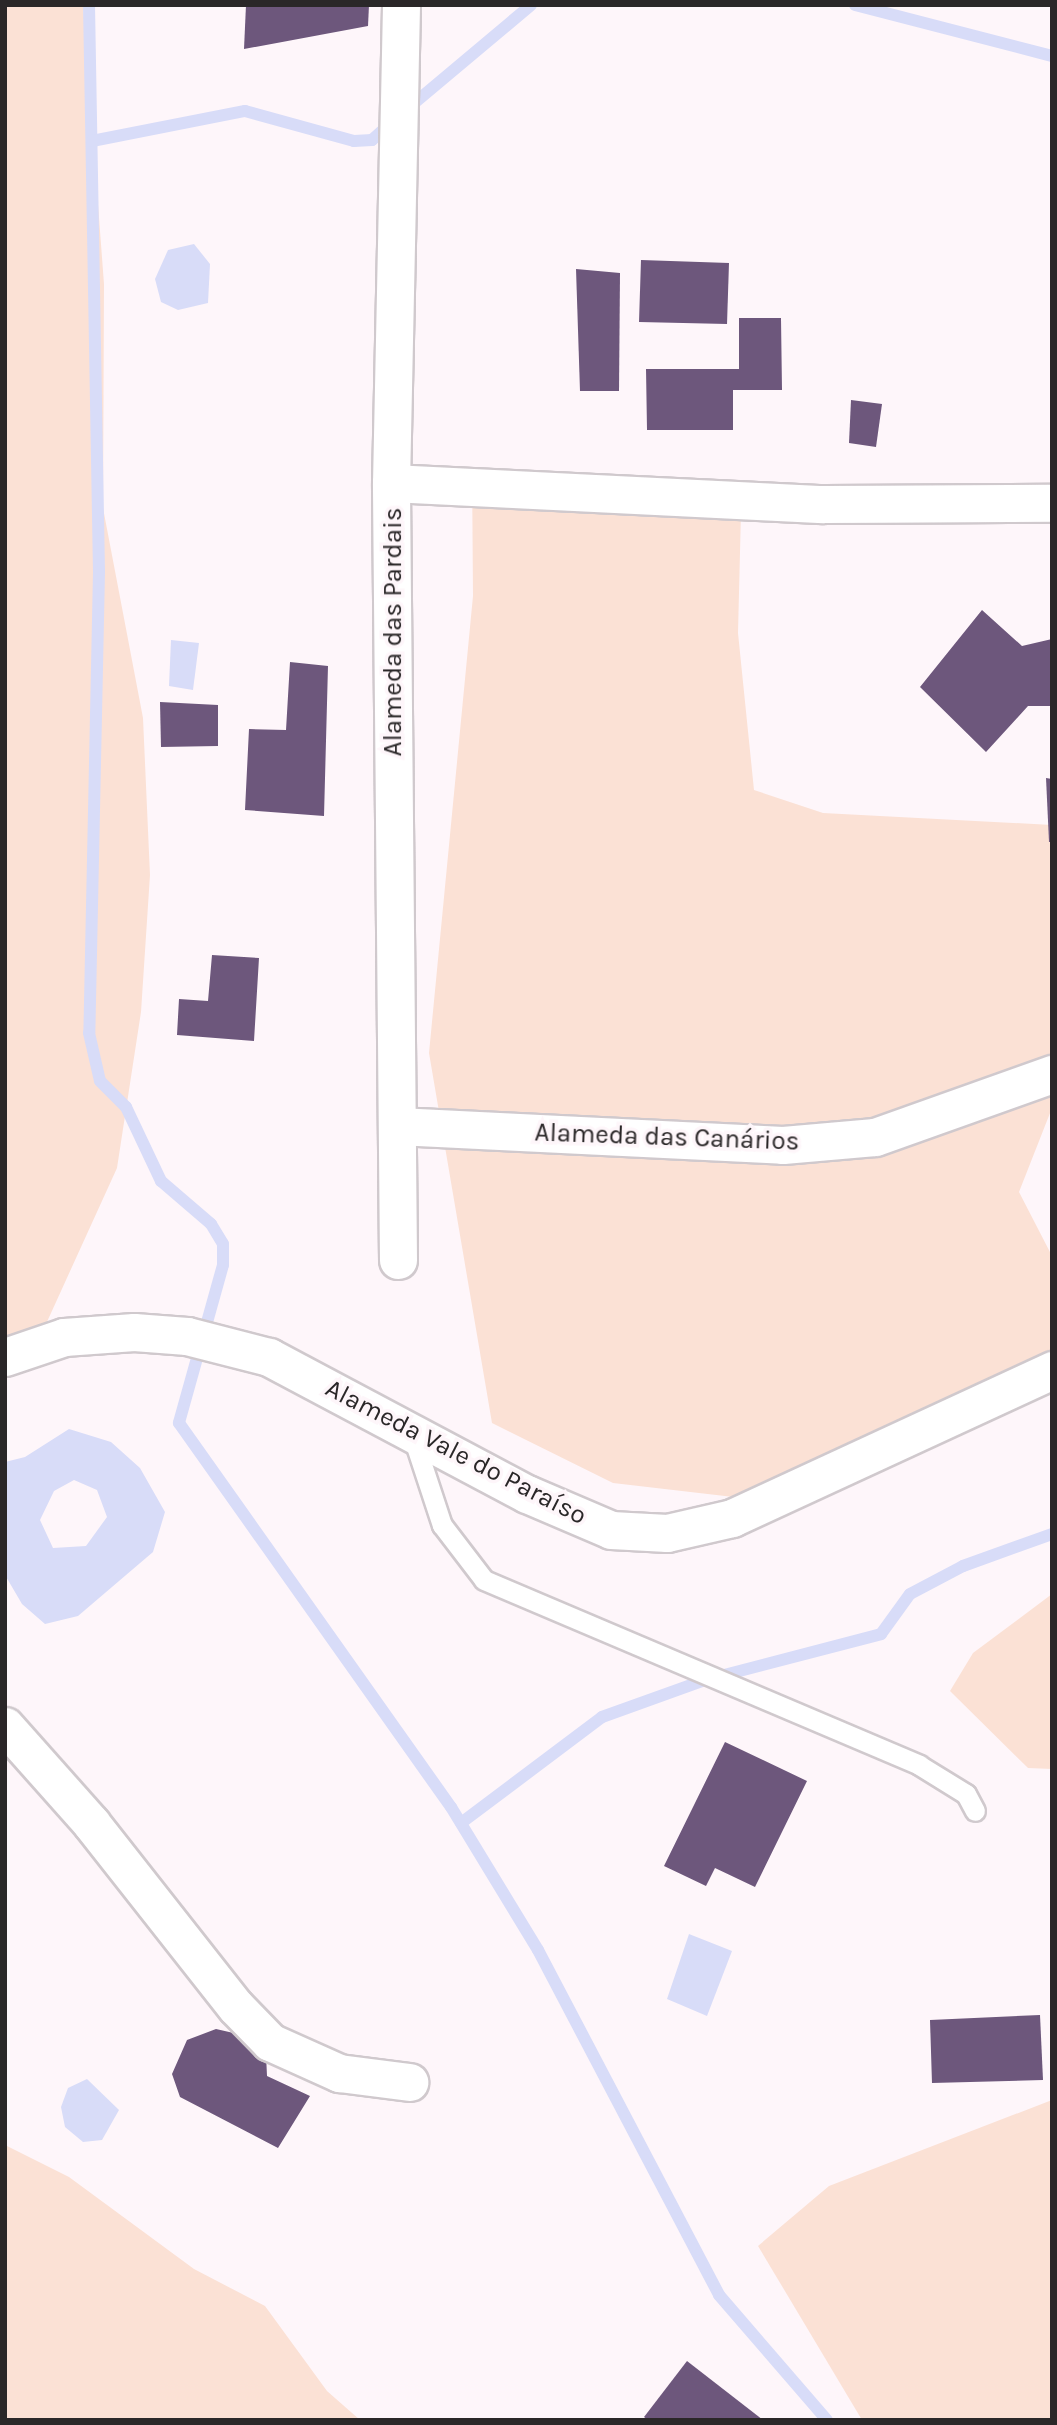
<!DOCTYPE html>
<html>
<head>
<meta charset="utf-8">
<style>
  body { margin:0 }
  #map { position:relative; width:1057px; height:2425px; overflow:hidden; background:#fef6fa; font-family:Karla,sans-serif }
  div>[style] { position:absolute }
  .green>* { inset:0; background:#fbe1d5 }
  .water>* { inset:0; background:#d8dcf8 }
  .stream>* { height:12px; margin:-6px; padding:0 6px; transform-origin:6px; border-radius:6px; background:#d8dcf8 }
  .building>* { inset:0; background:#6d577c }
  .roads { filter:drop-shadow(2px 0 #d0c9cd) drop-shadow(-2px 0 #d0c9cd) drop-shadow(0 2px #d0c9cd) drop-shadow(0 -2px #d0c9cd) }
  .lane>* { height:19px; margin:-9.5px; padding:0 9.5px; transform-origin:9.5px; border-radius:9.5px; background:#fff }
  .street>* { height:37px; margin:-18.5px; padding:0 18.5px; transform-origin:18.5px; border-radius:18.5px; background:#fff }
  span { translate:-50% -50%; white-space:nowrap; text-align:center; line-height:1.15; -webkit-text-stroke:7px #fef6fa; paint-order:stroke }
  .street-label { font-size:26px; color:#2a2728 }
  .frame { position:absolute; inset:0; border:7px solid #2a2728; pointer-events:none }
</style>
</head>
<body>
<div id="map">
  <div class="green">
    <div style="clip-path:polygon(5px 5px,83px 5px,104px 284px,103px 508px,143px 718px,150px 875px,141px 1012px,117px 1168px,41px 1335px,5px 1352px)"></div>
    <div style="clip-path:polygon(472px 467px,579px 500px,741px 512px,738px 633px,754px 790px,823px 813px,1052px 825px,1052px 1108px,1019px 1192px,1052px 1256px,1052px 1381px,742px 1498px,613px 1483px,492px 1423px,429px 1053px,473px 596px)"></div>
    <div style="clip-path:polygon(1052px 1594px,1052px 1769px,1028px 1768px,950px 1691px,973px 1653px)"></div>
    <div style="clip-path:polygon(1052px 2100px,1052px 2420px,862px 2420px,758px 2246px,829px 2186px)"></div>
    <div style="clip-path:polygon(5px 2145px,69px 2177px,194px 2269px,265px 2306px,327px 2391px,360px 2420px,5px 2420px)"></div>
  </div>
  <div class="water">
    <div style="clip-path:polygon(194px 244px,210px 264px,208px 303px,178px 310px,161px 302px,155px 279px,168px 250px)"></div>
    <div style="clip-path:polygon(171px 640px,199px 643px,193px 690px,169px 686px)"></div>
    <div style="clip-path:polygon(evenodd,69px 1429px,111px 1442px,140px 1468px,165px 1512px,153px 1552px,78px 1616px,45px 1624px,22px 1604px,5px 1575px,5px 1462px,25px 1457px,69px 1429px,74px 1480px,97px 1490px,107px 1517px,86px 1546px,53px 1548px,40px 1520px,54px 1491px,74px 1480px)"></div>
    <div style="clip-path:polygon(689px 1934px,732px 1951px,707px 2016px,667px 1999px)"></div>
    <div style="clip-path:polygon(87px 2079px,119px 2110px,102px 2140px,83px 2142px,65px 2127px,61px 2107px,68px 2088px)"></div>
  </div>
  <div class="stream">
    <div style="left:89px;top:5px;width:567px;rotate:88.99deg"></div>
    <div style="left:99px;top:572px;width:461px;rotate:91.2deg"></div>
    <div style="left:89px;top:1033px;width:49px;rotate:77.1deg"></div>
    <div style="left:100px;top:1081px;width:37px;rotate:45deg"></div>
    <div style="left:126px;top:1107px;width:82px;rotate:64.7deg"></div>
    <div style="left:161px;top:1181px;width:66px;rotate:40.7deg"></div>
    <div style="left:211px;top:1224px;width:23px;rotate:59deg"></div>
    <div style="left:223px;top:1244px;width:21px;rotate:90deg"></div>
    <div style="left:223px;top:1265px;width:164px;rotate:105.6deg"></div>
    <div style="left:179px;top:1423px;width:471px;rotate:54.7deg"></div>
    <div style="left:451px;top:1807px;width:167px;rotate:58.7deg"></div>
    <div style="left:538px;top:1950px;width:390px;rotate:62.3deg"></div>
    <div style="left:719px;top:2295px;width:165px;rotate:49.2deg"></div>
    <div style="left:855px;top:5px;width:203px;rotate:14.5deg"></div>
    <div style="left:406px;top:110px;width:163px;rotate:-40deg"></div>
    <div style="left:92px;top:141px;width:156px;rotate:-11.1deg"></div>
    <div style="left:245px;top:111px;width:113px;rotate:15.4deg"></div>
    <div style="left:354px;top:141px;width:18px;rotate:-3deg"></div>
    <div style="left:372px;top:140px;width:27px;rotate:-42deg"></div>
    <div style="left:461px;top:1823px;width:176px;rotate:-36.9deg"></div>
    <div style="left:602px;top:1717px;width:109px;rotate:-19.8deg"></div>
    <div style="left:705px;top:1680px;width:182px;rotate:-14.6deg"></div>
    <div style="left:881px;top:1634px;width:49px;rotate:-54.1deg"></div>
    <div style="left:910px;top:1594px;width:60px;rotate:-27.8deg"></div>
    <div style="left:963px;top:1566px;width:95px;rotate:-19.8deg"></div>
  </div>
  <div class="building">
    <div style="clip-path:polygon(246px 5px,369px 5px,368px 26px,244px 49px)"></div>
    <div style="clip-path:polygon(641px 260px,729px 263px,727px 324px,639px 322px)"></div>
    <div style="clip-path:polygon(576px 269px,620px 273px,619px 391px,580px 391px)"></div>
    <div style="clip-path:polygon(739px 318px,781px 318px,782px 390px,733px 390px,733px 430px,647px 430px,646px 369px,739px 369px)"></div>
    <div style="clip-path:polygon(851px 400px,882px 404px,876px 447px,849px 443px)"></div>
    <div style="clip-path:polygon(982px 610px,1022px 646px,1052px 639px,1052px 706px,1028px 706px,986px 752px,920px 687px)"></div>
    <div style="clip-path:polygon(290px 662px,328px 666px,324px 816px,245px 810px,249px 729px,286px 730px)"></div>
    <div style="clip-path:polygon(160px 702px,218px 705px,218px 746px,161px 747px)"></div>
    <div style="clip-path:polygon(1046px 778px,1052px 779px,1052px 842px,1049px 842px)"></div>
    <div style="clip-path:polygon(212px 955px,259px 958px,254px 1041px,177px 1035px,179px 999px,208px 1001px)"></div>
    <div style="clip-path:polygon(725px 1742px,807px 1781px,755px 1887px,715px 1868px,706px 1886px,664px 1866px)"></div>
    <div style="clip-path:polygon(1040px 2015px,1043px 2080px,932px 2083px,930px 2020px)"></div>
    <div style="clip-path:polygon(216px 2029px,251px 2037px,266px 2054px,267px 2076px,310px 2096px,278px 2148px,180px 2097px,172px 2074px,187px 2040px)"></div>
    <div style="clip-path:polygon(687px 2361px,763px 2420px,648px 2420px,644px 2417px)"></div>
  </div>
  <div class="roads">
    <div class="lane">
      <div style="left:412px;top:1434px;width:96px;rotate:71.8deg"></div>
      <div style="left:442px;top:1525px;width:69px;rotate:52.6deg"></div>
      <div style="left:484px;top:1580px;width:473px;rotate:23deg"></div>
      <div style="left:919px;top:1765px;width:55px;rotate:31.7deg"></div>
      <div style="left:966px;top:1794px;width:19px;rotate:62deg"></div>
    </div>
    <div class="street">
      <div style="left:391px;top:483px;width:433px;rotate:2.8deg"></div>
      <div style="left:823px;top:504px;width:229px;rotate:-0.3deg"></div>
      <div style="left:397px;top:1126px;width:386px;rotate:2.8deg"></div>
      <div style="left:783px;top:1145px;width:92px;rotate:-5deg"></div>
      <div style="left:875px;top:1137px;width:188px;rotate:-19.6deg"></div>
      <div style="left:398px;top:1260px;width:777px;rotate:-90.52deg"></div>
      <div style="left:391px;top:483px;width:478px;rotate:-88.8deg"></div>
      <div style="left:5px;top:1357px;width:62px;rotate:-18.7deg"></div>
      <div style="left:64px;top:1337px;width:70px;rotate:-4.1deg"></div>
      <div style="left:134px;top:1332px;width:53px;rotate:4.3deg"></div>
      <div style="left:187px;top:1336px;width:85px;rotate:14.4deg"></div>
      <div style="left:269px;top:1357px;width:292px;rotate:28deg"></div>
      <div style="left:527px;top:1494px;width:91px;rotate:23.2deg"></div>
      <div style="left:611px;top:1530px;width:56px;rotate:3.1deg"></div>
      <div style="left:667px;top:1533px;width:67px;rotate:-13deg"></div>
      <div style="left:732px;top:1518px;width:353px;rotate:-24.8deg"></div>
      <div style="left:5px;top:1726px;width:130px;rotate:48.4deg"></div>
      <div style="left:91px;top:1823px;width:234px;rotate:51.8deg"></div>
      <div style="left:236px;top:2007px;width:49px;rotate:45.8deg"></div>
      <div style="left:270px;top:2042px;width:76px;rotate:24.2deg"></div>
      <div style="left:339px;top:2073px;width:71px;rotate:7.3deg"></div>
    </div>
  </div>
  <div class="street-label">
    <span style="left:393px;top:632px;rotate:-90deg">Alameda das Pardais</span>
    <span style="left:667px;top:1137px;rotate:2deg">Alameda das Canários</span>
    <span style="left:456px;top:1452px;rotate:27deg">Alameda Vale do Paraíso</span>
  </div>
  <div class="frame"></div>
</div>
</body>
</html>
